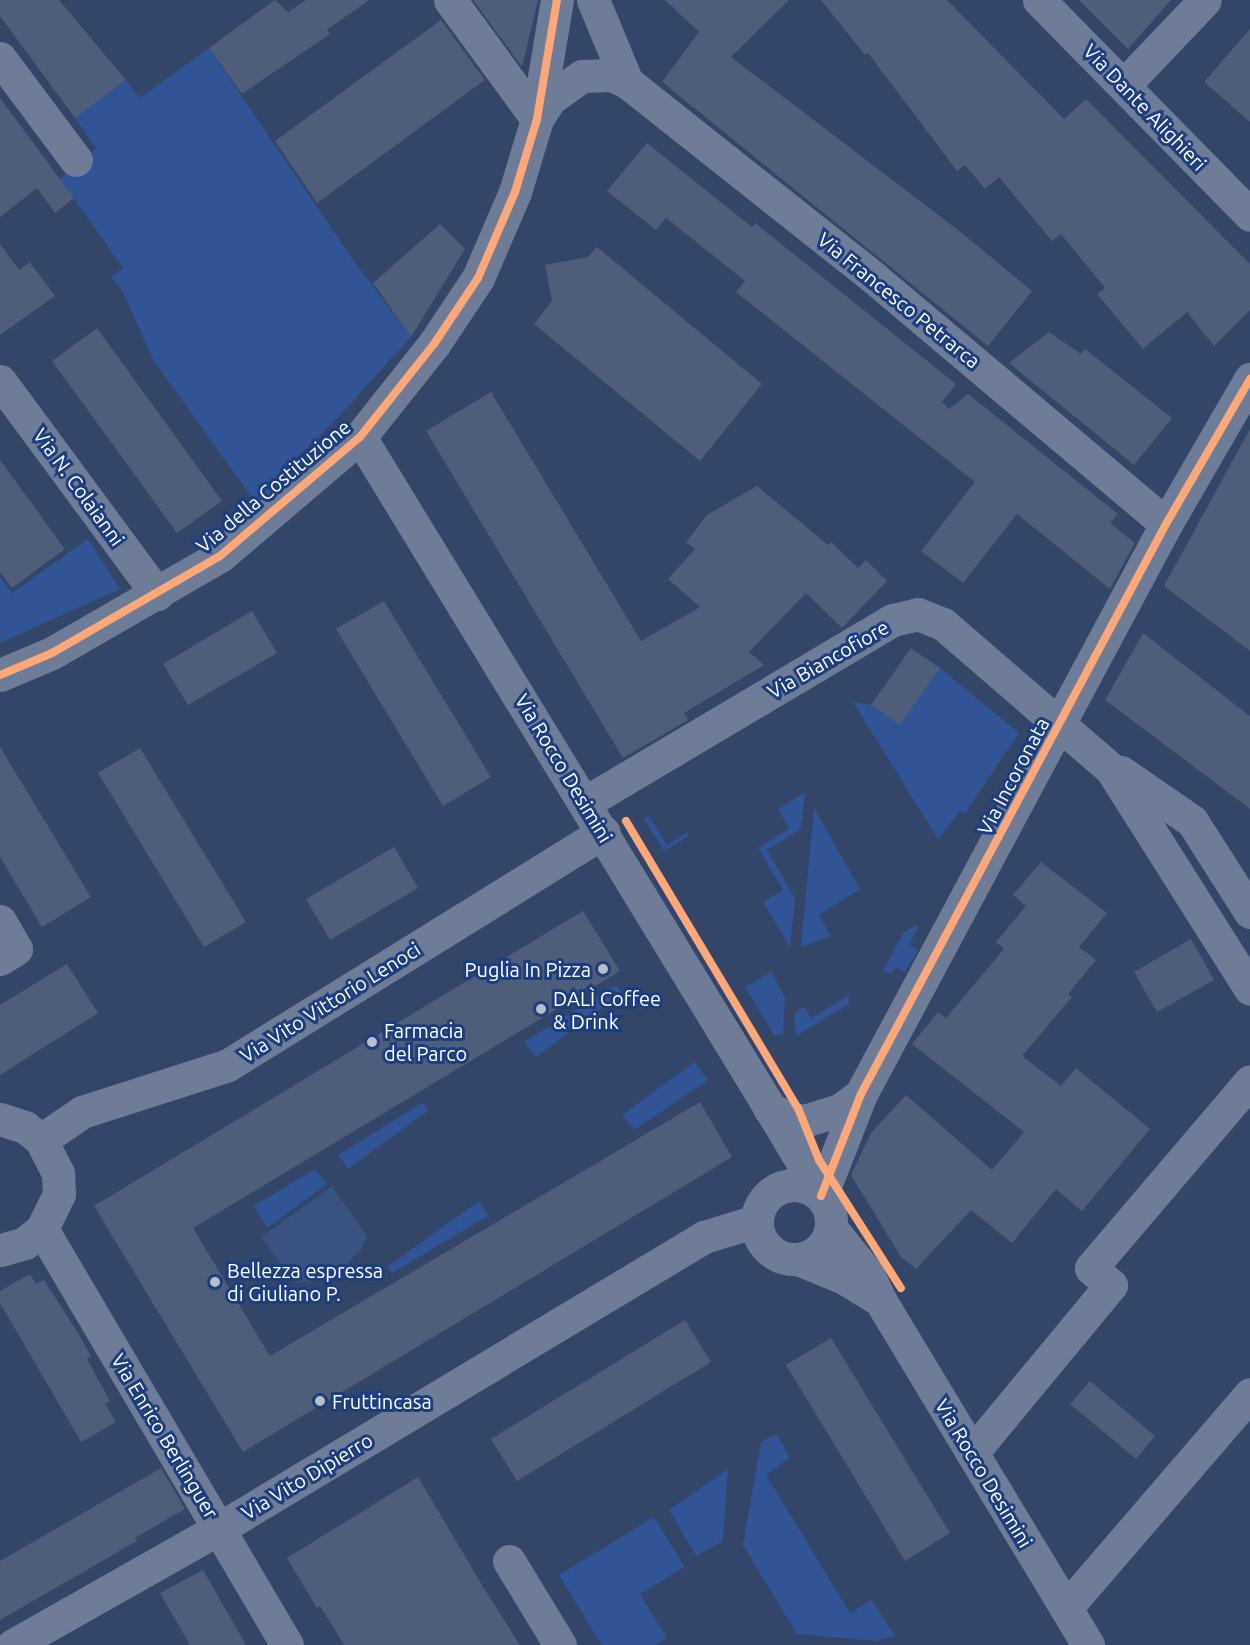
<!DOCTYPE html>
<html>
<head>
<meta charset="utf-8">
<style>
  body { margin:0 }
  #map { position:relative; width:1250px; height:1645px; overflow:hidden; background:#334568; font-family:Ubuntu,sans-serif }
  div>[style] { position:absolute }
  .green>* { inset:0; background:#305496 }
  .water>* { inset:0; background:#3a5281 }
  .building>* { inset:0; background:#4e5d7a }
  .minor>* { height:33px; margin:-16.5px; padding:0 16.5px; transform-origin:16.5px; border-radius:16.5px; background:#6e7c97 }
  .minor>.ring { margin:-16.5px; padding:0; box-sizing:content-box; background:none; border:33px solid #6e7c97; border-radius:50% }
  .cycleway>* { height:8px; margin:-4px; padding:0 4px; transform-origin:4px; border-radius:4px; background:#fea87a }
  .dots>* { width:16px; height:16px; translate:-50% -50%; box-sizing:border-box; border:3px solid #1d3e7e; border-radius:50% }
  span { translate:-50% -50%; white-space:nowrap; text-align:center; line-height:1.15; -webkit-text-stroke:6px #1d3e7e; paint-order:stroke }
  .street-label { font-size:20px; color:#fff }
  .poi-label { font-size:20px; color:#fff }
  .right { translate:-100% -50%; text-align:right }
  .left { translate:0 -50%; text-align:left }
</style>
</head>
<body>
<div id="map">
  <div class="green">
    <div style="clip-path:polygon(209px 48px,351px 257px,411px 337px,333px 423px,275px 478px,279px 484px,257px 505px,154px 361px,122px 290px,111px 277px,123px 268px,60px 179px,96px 148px,75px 118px,126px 80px,140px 98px)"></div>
    <div style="clip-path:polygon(88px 539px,120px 589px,0 643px,0 577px,12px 593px)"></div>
    <div style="clip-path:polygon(940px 668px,1019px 733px,965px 813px,960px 811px,938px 839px,853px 702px,871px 705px,900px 725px)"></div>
    <div style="clip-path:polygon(805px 792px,801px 829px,767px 850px,795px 898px,790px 947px,763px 902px,783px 890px,758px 848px,789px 829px,778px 809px)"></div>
    <div style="clip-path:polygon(814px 808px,860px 889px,819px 915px,831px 936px,801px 947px)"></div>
    <div style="clip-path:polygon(649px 816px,667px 845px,688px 832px,689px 836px,664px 851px,644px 819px)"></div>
    <div style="clip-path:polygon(916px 925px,918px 928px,909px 945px,918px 950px,905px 972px,896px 967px,891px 974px,883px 971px,903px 933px)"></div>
    <div style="clip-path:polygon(771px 972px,785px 997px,783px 1035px,774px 1035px,745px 987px)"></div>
    <div style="clip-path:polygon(616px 985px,622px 993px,536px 1057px,524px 1042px)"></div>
    <div style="clip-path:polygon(849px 995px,849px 1004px,796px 1036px,794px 1013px,804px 1007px,811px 1018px)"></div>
    <div style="clip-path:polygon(695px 1062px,708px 1080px,634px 1130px,622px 1115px)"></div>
    <div style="clip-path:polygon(422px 1103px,429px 1110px,348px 1169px,338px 1155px)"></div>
    <div style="clip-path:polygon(315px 1169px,327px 1184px,267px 1228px,254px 1206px)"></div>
    <div style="clip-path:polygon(479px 1201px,488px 1216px,392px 1273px,387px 1267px)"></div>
    <div style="clip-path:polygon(777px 1434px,790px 1458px,766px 1475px,850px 1613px,872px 1600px,895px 1636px,876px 1641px,797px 1634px,743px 1545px,761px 1442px)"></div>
    <div style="clip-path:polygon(728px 1469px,723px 1541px,696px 1556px,669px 1510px)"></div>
    <div style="clip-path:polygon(654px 1517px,685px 1567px,640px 1594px,667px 1638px,656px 1645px,602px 1645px,559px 1575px)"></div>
  </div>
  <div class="water">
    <div style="clip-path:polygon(332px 1186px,367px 1236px,362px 1248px,339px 1272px,321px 1280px,295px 1283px,261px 1237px)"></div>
  </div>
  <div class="building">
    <div style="clip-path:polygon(0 0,59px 0,126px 80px,75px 118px,0 16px)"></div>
    <div style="clip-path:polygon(275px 0,288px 12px,306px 0,369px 0,327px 30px,330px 34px,242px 94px,209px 48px)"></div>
    <div style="clip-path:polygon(473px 0,538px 0,522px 67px)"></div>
    <div style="clip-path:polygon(665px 0,789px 0,731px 57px,962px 233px,1032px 291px,988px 346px,662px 82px,699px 32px)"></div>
    <div style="clip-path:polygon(821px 0,947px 0,1064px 119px,1086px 99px,1250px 264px,1250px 310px,1214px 346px,1187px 312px,1143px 349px,1097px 294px,1105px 288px,1061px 234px,1052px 241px,999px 177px,985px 189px,965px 165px,957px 171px,868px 53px,865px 55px)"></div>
    <div style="clip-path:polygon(1079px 0,1171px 0,1128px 49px)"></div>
    <div style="clip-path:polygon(441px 20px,485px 80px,317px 203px,275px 141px)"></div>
    <div style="clip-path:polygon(1250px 29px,1250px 122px,1204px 82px)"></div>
    <div style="clip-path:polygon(0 98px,74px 198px,55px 213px,37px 188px,0 217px)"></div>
    <div style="clip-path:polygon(647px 143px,752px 227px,755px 223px,956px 384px,942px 402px,949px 409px,968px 394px,1118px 514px,1110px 523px,1135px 543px,1110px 589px,1017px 514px,963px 583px,921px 551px,975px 482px,736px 292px,745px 281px,666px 218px,656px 230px,607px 191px)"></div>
    <div style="clip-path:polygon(440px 224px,465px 249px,411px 337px,373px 283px)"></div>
    <div style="clip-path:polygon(0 244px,19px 270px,30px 262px,55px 296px,0 335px)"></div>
    <div style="clip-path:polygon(597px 247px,762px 384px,700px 461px,534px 324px,552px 301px,545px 265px,588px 257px)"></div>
    <div style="clip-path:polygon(97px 328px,222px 501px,177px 533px,52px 361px)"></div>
    <div style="clip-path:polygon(1049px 332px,1081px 354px,1085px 349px,1172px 418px,1134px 465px,1009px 363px)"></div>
    <div style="clip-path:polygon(491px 392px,641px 641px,700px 607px,668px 579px,695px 549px,686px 542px,707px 515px,757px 486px,828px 545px,831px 542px,858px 568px,866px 560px,887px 581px,842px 628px,806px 593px,749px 652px,764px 665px,684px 713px,688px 720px,623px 758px,426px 431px)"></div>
    <div style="clip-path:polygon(1250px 429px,1250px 651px,1164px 586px)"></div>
    <div style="clip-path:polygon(0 460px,65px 549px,12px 588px,0 572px)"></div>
    <div style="clip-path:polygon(384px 601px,491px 777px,443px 806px,336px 629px)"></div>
    <div style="clip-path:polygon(252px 611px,277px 653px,188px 705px,163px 664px)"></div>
    <div style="clip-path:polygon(1143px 633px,1250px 716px,1250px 809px,1105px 700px)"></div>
    <div style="clip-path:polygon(911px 648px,940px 668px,900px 725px,871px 705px)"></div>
    <div style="clip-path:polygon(0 747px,91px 897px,42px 927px,0 857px)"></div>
    <div style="clip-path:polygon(140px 748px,246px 922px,204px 947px,98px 773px)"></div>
    <div style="clip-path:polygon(394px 847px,418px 888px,330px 940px,306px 899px)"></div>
    <div style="clip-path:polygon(1041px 862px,1107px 913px,1079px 947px,1096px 960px,1068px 994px,1072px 997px,1022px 1056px,1061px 1086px,1076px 1068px,1150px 1129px,1082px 1211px,1056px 1189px,1012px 1243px,971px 1210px,916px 1269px,901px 1257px,851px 1175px,871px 1133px,906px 1095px,992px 1170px,1024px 1132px,912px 1044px,938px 1012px,946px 1018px,1004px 949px,996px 942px,1026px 906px,1013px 895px)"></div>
    <div style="clip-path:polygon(583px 911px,620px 971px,193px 1228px,270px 1356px,700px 1102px,732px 1157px,243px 1452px,94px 1206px)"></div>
    <div style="clip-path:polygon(1191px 939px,1214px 980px,1157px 1012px,1134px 972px)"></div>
    <div style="clip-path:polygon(67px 964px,98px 1013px,0 1075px,0 1005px)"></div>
    <div style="clip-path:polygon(30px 1274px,36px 1284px,44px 1280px,78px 1333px,91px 1356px,87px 1359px,110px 1401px,105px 1404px,116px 1422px,81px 1442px,0 1303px,0 1291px)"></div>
    <div style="clip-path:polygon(685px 1320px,711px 1362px,517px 1481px,491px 1439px)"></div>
    <div style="clip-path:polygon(831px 1338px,950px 1533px,905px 1561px,786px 1365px)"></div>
    <div style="clip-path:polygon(1090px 1381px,1155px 1436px,1136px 1459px,1070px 1404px)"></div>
    <div style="clip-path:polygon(161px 1468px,185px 1509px,135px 1538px,137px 1541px,0 1620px,0 1561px)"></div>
    <div style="clip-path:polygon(418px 1477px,485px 1590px,520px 1645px,344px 1645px,320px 1606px,317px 1608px,287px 1558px)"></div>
    <div style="clip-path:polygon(203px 1570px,246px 1645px,190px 1645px,160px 1593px)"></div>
  </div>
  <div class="minor">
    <div style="left:450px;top:0;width:147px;rotate:53.8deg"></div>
    <div style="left:593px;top:0;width:89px;rotate:67.5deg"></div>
    <div style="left:1039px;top:0;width:301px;rotate:45.5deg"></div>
    <div style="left:0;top:58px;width:127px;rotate:53.3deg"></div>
    <div style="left:1124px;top:85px;width:117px;rotate:-46.4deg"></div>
    <div style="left:537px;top:119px;width:24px;rotate:-57deg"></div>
    <div style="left:550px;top:99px;width:39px;rotate:-36deg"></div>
    <div style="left:582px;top:76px;width:29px;rotate:-2deg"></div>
    <div style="left:611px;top:75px;width:17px;rotate:24deg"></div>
    <div style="left:627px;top:82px;width:315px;rotate:38.4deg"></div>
    <div style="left:874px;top:278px;width:382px;rotate:40.1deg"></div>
    <div style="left:0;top:381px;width:265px;rotate:53.6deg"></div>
    <div style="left:360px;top:437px;width:777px;rotate:58.58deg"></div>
    <div style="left:765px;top:1100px;width:72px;rotate:59.2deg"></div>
    <div style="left:802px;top:1162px;width:27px;rotate:75deg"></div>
    <div style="left:0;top:675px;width:56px;rotate:-22.9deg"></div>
    <div style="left:52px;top:653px;width:194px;rotate:-30deg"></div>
    <div style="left:220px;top:556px;width:184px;rotate:-40.4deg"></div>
    <div style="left:360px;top:437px;width:119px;rotate:-51.5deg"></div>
    <div style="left:434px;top:344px;width:79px;rotate:-56.3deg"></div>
    <div style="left:478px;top:278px;width:94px;rotate:-66.7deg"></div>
    <div style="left:515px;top:192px;width:76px;rotate:-73.2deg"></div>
    <div style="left:537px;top:119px;width:121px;rotate:-80.5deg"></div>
    <div style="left:1121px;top:772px;width:86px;rotate:34.6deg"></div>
    <div style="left:1192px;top:821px;width:108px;rotate:57.5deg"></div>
    <div style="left:586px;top:802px;width:357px;rotate:-30.7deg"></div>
    <div style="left:893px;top:620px;width:26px;rotate:-13deg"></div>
    <div style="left:918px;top:614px;width:27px;rotate:22deg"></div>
    <div style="left:943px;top:624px;width:222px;rotate:40.8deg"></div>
    <div style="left:1111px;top:769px;width:260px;rotate:57.7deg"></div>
    <div style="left:0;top:921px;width:32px;rotate:60deg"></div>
    <div style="left:16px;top:949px;width:19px;rotate:148deg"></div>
    <div style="left:769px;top:1108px;width:21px;rotate:28deg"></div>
    <div style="left:788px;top:1118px;width:16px;rotate:11deg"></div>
    <div style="left:804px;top:1121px;width:38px;rotate:-17deg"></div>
    <div style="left:840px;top:1110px;width:26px;rotate:-37deg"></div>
    <div style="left:0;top:1119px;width:26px;rotate:18deg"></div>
    <div style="left:25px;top:1127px;width:21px;rotate:39deg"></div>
    <div style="left:41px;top:1140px;width:38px;rotate:63deg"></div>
    <div style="left:58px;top:1174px;width:20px;rotate:87deg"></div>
    <div style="left:59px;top:1194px;width:39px;rotate:116deg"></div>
    <div style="left:42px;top:1229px;width:22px;rotate:141deg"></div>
    <div style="left:25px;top:1243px;width:26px;rotate:164deg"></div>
    <div style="left:41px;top:1140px;width:50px;rotate:-34.3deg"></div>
    <div style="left:82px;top:1112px;width:153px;rotate:-17.8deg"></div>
    <div style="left:228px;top:1065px;width:442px;rotate:-31.8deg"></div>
    <div class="ring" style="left:757px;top:1185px;width:41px;height:41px"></div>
    <div style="left:821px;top:1196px;width:110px;rotate:-68.6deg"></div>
    <div style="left:861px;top:1094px;width:646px;rotate:-61.85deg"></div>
    <div style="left:1166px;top:524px;width:168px;rotate:-59.9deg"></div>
    <div style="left:831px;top:1228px;width:59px;rotate:51.2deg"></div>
    <div style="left:868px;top:1274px;width:29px;rotate:65deg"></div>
    <div style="left:880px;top:1300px;width:403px;rotate:58.9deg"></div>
    <div style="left:42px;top:1229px;width:483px;rotate:59.5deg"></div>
    <div style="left:798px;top:1259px;width:50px;rotate:22.4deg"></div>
    <div style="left:844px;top:1278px;width:42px;rotate:31.4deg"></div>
    <div style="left:972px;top:1453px;width:218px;rotate:-50.4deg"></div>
    <div style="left:1111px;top:1285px;width:26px;rotate:-140deg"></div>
    <div style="left:1091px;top:1268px;width:245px;rotate:-49.6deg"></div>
    <div style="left:509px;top:1561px;width:98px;rotate:58.7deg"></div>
    <div style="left:1066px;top:1608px;width:282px;rotate:-49.3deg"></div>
    <div style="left:13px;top:1645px;width:238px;rotate:-29.5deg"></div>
    <div style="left:220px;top:1528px;width:565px;rotate:-31.02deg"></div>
    <div style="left:704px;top:1237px;width:54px;rotate:-17.1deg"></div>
  </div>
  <div class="cycleway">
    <div style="left:0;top:675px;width:56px;rotate:-22.9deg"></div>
    <div style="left:52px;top:653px;width:194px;rotate:-30deg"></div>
    <div style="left:220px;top:556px;width:184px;rotate:-40.4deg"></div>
    <div style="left:360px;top:437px;width:119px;rotate:-51.5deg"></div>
    <div style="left:434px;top:344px;width:79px;rotate:-56.3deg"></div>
    <div style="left:478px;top:278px;width:94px;rotate:-66.7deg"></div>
    <div style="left:515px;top:192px;width:76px;rotate:-73.2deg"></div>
    <div style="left:537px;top:119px;width:121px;rotate:-80.5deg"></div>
    <div style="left:626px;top:821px;width:335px;rotate:59.1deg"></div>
    <div style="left:798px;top:1108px;width:56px;rotate:68deg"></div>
    <div style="left:819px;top:1160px;width:152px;rotate:57.4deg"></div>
    <div style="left:821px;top:1196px;width:110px;rotate:-68.6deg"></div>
    <div style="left:861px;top:1094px;width:646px;rotate:-61.85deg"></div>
    <div style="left:1166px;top:524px;width:168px;rotate:-59.9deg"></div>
  </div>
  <div class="dots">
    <div style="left:603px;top:969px;background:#b8beca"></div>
    <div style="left:541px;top:1009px;background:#b8beca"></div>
    <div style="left:372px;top:1042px;background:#b8beca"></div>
    <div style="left:215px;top:1282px;background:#b8beca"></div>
    <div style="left:320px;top:1401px;background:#b8beca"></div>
  </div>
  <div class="street-label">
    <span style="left:1145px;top:107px;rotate:46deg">Via Dante Alighieri</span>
    <span style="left:899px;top:300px;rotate:39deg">Via Francesco Petrarca</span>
    <span style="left:273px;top:486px;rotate:-40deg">Via della Costituzione</span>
    <span style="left:79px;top:487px;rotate:54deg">Via N. Colaianni</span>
    <span style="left:828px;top:659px;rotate:-30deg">Via Biancofiore</span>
    <span style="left:564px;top:768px;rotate:59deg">Via Rocco Desimini</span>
    <span style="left:1013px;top:776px;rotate:-62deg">Via Incoronata</span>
    <span style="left:330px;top:1002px;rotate:-32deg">Via Vito Vittorio Lenoci</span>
    <span style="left:165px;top:1436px;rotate:59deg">Via Enrico Berlinguer</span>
    <span style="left:984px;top:1473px;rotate:59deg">Via Rocco Desimini</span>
    <span style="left:307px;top:1476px;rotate:-31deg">Via Vito Dipierro</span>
  </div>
  <div class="poi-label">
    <span class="right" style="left:591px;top:969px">Puglia In Pizza</span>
    <span class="left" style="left:553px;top:1010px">DALÌ Coffee<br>&amp; Drink</span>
    <span class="left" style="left:384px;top:1042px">Farmacia<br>del Parco</span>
    <span class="left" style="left:227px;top:1282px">Bellezza espressa<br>di Giuliano P.</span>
    <span class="left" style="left:332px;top:1401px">Fruttincasa</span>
  </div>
</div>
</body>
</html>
